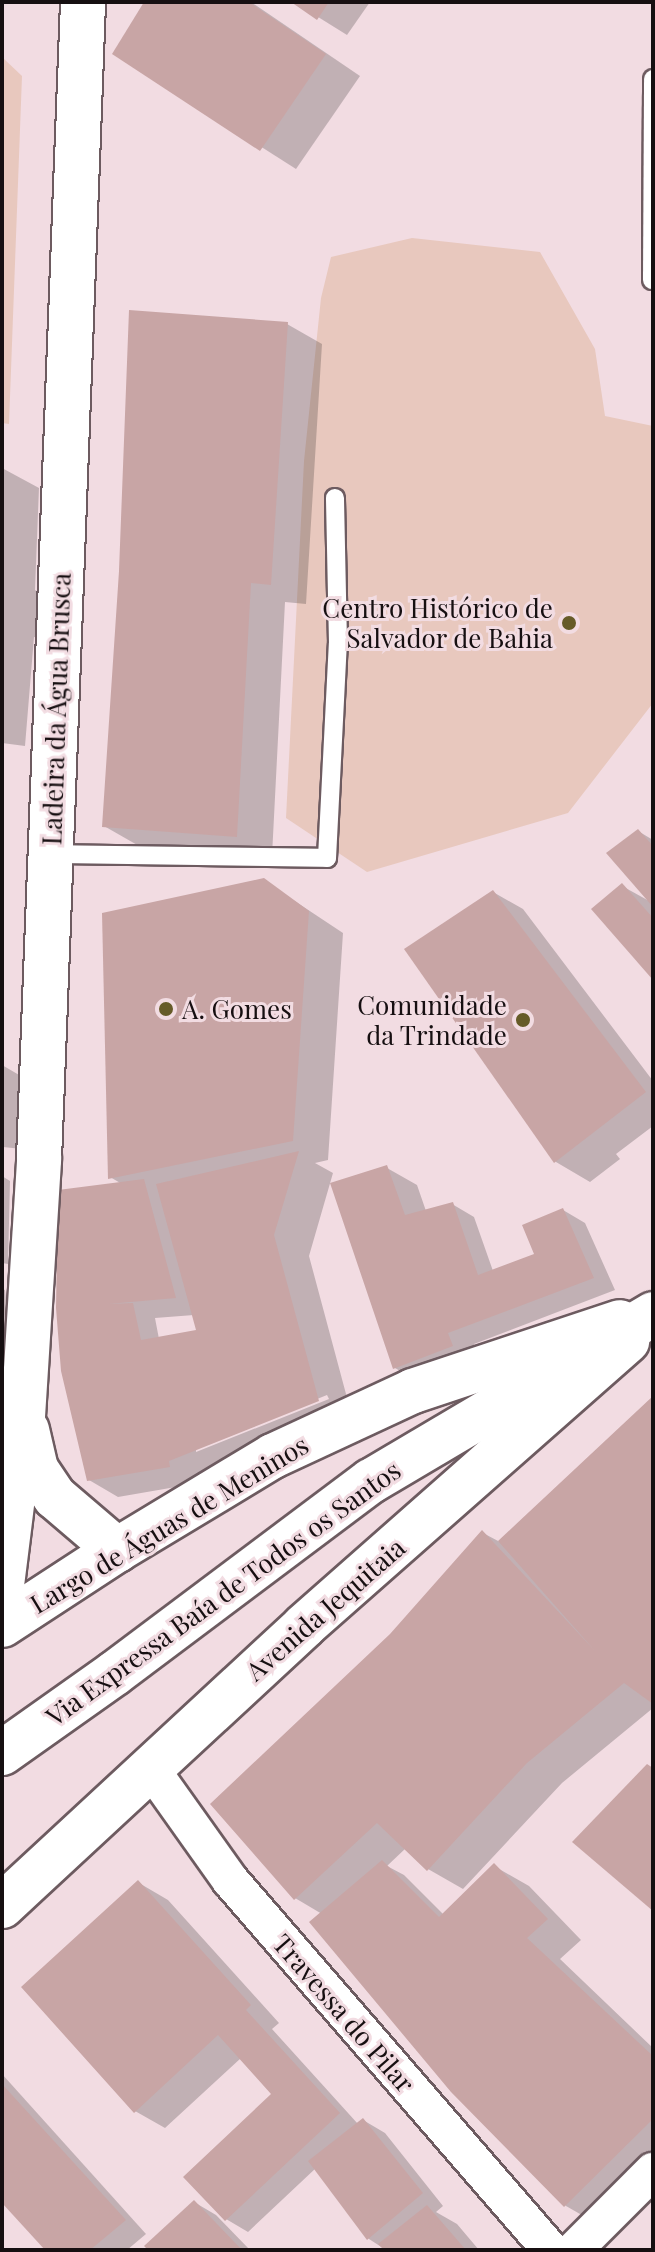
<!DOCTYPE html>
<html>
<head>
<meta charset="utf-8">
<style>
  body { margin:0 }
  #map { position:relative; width:655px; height:2252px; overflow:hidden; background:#f2dce2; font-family:"Playfair Display",serif }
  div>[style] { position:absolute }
  .green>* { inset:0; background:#e8c8be }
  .shadow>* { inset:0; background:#0003 }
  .building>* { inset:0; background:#c8a5a5 }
  .roads { filter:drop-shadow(2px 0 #6d5b60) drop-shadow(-2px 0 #6d5b60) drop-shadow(0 2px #6d5b60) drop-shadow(0 -2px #6d5b60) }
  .service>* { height:18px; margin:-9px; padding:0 9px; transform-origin:9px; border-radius:9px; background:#fff }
  .minor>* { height:36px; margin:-18px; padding:0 18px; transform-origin:18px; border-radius:18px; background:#fff }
  .tertiary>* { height:44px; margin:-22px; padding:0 22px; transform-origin:22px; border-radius:22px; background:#fff }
  .primary>* { height:44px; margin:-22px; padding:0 22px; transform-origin:22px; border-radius:22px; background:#fff }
  .trunk>* { height:44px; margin:-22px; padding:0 22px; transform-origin:22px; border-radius:22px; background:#fff }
  .dots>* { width:22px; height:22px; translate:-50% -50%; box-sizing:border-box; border:4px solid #f2dce2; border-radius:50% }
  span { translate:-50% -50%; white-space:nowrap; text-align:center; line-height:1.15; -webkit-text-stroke:6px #f2dce2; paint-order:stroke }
  .poi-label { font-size:26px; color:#160f11 }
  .right { translate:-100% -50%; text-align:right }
  .left { translate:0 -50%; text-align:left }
  .street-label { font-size:26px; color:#160f11 }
  .frame { position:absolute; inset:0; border:4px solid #160f11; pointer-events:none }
</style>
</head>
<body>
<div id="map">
  <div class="green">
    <div style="clip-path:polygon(2px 57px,22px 76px,9px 424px,2px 423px)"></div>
    <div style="clip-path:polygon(412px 238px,540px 252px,595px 349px,605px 416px,653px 426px,653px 703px,568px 813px,367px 872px,286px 818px,304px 461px,321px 298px,331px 257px)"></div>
  </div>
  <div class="shadow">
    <div style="clip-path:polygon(147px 2px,251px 2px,360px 76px,296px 169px,115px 54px)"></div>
    <div style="clip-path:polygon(294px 2px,370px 2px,347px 35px)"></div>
    <div style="clip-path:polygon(287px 324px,322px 344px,306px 604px,285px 602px,272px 856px,139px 846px,104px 826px,121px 572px)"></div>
    <div style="clip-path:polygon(2px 468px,39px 488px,35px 590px,40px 593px,39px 638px,34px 637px,25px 746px,2px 743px)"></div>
    <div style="clip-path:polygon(638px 831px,653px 840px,653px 977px,622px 886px,651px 902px)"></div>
    <div style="clip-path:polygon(evenodd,263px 880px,343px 933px,328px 1160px,315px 1163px,333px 1173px,309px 1256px,353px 1420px,206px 1480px,197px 1475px,199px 1483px,118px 1497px,89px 1480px,63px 1371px,122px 1184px,110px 1177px,263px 880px,194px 1315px,198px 1331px,159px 1339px,155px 1318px,194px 1315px,263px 880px,327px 1395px,329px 1399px,196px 1452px,196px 1448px,327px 1395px)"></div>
    <div style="clip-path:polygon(493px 892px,523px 909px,653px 1081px,653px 1126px,616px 1154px,620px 1159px,590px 1182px,556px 1162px)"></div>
    <div style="clip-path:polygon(2px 1065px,26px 1079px,22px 1149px,3px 1147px,2px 1176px,10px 1181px,8px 1264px,2px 1263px)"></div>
    <div style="clip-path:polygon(387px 1168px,417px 1185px,426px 1211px,452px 1204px,474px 1217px,493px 1271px,537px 1256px,563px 1210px,585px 1223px,615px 1290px,474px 1344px,481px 1363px,424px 1385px,395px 1368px)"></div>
    <div style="clip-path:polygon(2px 1289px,5px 1290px,9px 1337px,2px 1335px)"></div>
    <div style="clip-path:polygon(653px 1399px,653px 1708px,562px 1783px,463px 1889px,428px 1869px,406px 1848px,387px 1866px,404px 1875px,444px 1915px,494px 1866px,529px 1886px,581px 1940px,560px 1959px,653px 2048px,653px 2156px,644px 2151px,648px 2158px,587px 2218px,566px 2206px,453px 2090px,322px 1914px,295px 1898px,391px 1635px,483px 1533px,500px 1542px)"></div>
    <div style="clip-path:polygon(139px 1883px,168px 1900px,279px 2023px,272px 2029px,358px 2124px,363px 2120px,385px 2133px,443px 2206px,436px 2212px,457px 2224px,479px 2250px,386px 2250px,369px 2239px,316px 2168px,248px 2232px,226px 2219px,273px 2094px,241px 2058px,165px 2128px,135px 2111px)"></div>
    <div style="clip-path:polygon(2px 2074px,146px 2234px,127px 2250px,48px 2250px,2px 2200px)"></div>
    <div style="clip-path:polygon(194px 2202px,216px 2215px,250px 2250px,151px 2250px)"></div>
  </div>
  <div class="building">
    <div style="clip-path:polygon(144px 2px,249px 2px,326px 54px,260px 151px,112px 54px)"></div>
    <div style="clip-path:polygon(291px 2px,329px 2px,317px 20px)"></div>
    <div style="clip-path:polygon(129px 310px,288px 322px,271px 585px,251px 583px,237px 837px,102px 827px,119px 571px)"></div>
    <div style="clip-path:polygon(638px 829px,653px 846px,653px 907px,606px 853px)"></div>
    <div style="clip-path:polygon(264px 878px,309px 911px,293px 1141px,108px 1179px,102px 913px)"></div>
    <div style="clip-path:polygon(622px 883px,653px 918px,653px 980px,591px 909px)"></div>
    <div style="clip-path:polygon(493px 890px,646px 1092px,554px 1163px,404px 949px)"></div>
    <div style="clip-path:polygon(299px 1151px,274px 1235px,319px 1401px,169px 1461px,170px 1467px,87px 1481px,61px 1371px,56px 1308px,58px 1190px,144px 1179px,176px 1298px,108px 1304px,133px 1303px,141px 1340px,196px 1330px,156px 1184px)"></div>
    <div style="clip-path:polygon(387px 1165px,405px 1215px,453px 1202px,478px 1275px,534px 1254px,522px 1225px,563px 1208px,594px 1278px,448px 1333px,453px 1346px,393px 1369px,330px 1183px)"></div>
    <div style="clip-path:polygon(653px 1396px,653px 1704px,624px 1683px,527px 1763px,427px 1871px,377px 1823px,294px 1900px,210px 1804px,390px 1634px,482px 1530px,595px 1651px,498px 1541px)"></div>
    <div style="clip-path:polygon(647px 1764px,653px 1768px,653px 1911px,572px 1842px)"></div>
    <div style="clip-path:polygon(382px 1860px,439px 1917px,494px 1863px,548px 1919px,527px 1938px,653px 2056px,653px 2119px,564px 2207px,451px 2092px,309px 1922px)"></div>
    <div style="clip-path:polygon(138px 1880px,251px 2005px,246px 2010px,340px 2113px,225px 2221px,183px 2177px,271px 2094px,218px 2035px,134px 2113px,21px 1987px)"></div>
    <div style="clip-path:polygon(2px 2084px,126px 2220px,90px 2250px,45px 2250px,2px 2203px)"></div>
    <div style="clip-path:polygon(363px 2118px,423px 2193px,367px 2240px,308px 2161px)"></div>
    <div style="clip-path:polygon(194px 2200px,242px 2250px,148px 2250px,144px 2246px)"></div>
    <div style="clip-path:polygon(427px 2205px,466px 2250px,384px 2250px,378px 2244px)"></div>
  </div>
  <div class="roads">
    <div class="service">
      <div style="left:652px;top:280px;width:201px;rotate:-89.7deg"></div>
      <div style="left:51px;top:854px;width:276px;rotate:0.8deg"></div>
      <div style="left:327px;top:858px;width:215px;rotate:-87.1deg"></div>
      <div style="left:338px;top:643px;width:145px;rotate:-91.2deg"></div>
    </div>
    <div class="minor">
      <div style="left:149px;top:1766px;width:140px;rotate:54.6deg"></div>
      <div style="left:230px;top:1880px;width:490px;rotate:49.1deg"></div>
      <div style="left:574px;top:2250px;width:112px;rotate:-45deg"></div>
    </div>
    <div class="tertiary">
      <div style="left:27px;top:1430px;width:40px;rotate:77deg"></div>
      <div style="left:36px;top:1469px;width:34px;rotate:56deg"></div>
      <div style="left:55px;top:1497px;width:82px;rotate:40.5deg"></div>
      <div style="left:2px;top:1585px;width:170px;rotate:-82.9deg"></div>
      <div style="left:23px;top:1416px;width:257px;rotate:-86.4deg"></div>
      <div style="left:39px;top:1159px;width:1158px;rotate:-87.82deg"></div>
      <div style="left:2px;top:1625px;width:137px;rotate:-33.1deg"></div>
      <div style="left:117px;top:1550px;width:182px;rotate:-31.1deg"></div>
      <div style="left:273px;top:1456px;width:154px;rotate:-24.9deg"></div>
      <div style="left:413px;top:1391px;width:218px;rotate:-18.4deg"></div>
    </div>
    <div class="primary">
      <div style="left:2px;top:1906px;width:412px;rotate:-42.8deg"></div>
      <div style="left:304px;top:1626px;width:431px;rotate:-41.4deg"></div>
    </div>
    <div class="trunk">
      <div style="left:2px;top:1753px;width:138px;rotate:-35.3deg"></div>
      <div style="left:115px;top:1673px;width:320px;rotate:-36.9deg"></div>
      <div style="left:371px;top:1481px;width:328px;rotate:-30.6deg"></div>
    </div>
  </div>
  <div class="dots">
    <div style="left:569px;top:623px;background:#665b28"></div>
    <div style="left:166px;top:1009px;background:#665b28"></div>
    <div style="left:523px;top:1020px;background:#665b28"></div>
  </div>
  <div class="poi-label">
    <span class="right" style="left:553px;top:623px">Centro Histórico de<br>Salvador de Bahia</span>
    <span class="right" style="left:507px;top:1020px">Comunidade<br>da Trindade</span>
    <span class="left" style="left:182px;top:1009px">A. Gomes</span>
  </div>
  <div class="street-label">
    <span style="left:56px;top:709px;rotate:-88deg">Ladeira da Água Brusca</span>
    <span style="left:169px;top:1524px;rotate:-31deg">Largo de Águas de Meninos</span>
    <span style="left:223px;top:1593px;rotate:-36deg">Via Expressa Baía de Todos os Santos</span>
    <span style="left:325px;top:1609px;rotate:-41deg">Avenida Jequitaia</span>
    <span style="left:344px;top:2013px;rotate:49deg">Travessa do Pilar</span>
  </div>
  <div class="frame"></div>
</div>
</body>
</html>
